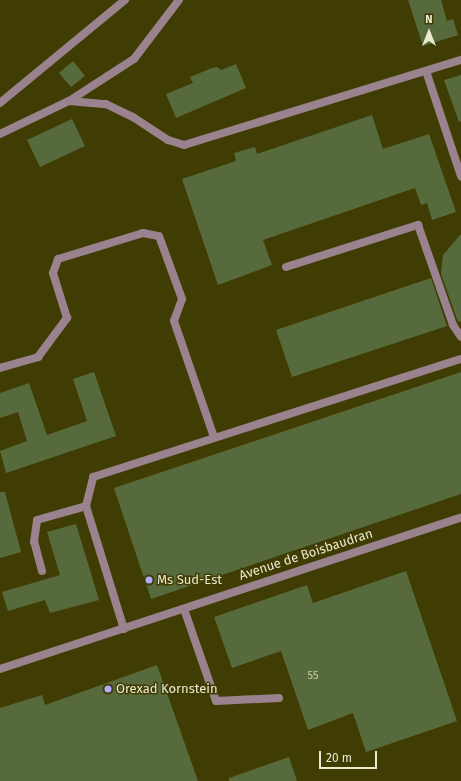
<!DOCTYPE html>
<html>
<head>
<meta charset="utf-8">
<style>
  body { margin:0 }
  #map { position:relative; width:461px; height:781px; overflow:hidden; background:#403d04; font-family:"Fira Sans",sans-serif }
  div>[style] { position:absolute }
  .building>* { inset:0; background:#576a3b }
  .lane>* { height:8px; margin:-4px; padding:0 4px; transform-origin:4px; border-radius:4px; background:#9a838e }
  .street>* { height:8px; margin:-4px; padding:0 4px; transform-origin:4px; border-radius:4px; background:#9a838e }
  .dots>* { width:11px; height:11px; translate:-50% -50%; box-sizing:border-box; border:2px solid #403d04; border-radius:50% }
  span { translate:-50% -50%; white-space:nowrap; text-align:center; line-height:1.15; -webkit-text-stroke:3px #403d04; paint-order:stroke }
  .number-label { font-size:11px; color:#c5caaa }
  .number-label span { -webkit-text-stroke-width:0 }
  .street-label { font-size:13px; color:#eaeacf }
  .poi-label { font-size:13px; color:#eaeacf }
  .left { translate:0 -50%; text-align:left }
  .north { position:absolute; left:409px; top:12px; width:40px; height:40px; -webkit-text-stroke:3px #403d04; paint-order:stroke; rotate:0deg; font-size:11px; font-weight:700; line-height:16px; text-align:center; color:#eaeacf }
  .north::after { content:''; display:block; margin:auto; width:14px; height:18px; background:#eaeacf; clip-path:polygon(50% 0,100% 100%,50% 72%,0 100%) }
  .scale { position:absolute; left:319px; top:751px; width:58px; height:18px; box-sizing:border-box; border:2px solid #eaeacf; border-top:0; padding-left:5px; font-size:12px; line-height:14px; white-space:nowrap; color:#eaeacf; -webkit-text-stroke:3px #403d04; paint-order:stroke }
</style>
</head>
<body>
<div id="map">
  <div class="building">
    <div style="clip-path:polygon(408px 0,441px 0,447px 21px,453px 19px,458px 35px,423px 46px)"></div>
    <div style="clip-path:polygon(73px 61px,85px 76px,71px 87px,59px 73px)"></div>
    <div style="clip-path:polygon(236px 64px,246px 88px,176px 118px,166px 94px,193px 83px,190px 77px,212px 68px,217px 67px,221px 70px)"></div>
    <div style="clip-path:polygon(461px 75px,461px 121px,459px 122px,444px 80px)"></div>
    <div style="clip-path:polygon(372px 115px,383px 149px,429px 134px,456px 212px,432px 220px,427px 203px,421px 205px,415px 188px,263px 240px,272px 265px,218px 285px,182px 179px,236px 161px,234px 153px,255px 147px,257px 154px)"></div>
    <div style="clip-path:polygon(72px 119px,85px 146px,40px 167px,27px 140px)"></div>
    <div style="clip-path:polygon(461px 234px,461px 321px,458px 322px,441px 274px,443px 255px)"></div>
    <div style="clip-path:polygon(431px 278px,447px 326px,292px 377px,276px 330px)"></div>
    <div style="clip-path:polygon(94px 372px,116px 436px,6px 473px,0 451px,27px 441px,18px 412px,0 418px,0 393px,29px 383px,47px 435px,87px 421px,73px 379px)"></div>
    <div style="clip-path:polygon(461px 372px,461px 494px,151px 599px,114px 488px)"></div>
    <div style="clip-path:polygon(0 492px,5px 492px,21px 552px,0 558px)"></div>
    <div style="clip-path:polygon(76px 524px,99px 600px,50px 613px,45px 600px,8px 611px,2px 592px,60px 575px,47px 532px)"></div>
    <div style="clip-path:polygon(406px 571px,457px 721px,366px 752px,353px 713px,308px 730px,281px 651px,232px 668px,214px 617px,307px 585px,313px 603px)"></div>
    <div style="clip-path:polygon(157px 665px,198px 781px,0 781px,0 708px,42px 695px,45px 705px)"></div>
    <div style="clip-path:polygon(289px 757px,297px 781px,229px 781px,229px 778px)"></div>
  </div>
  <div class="lane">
    <div style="left:426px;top:71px;width:111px;rotate:71.6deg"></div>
    <div style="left:69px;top:101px;width:37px;rotate:5deg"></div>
    <div style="left:106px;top:104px;width:30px;rotate:26deg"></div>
    <div style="left:133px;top:117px;width:42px;rotate:33.3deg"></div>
    <div style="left:168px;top:140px;width:17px;rotate:17deg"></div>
    <div style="left:184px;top:145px;width:290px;rotate:-17.1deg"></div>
    <div style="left:0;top:103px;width:162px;rotate:-39.5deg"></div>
    <div style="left:286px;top:267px;width:139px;rotate:-17.7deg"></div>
    <div style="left:418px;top:225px;width:106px;rotate:70.7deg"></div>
    <div style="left:453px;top:325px;width:14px;rotate:56deg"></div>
    <div style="left:0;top:368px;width:40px;rotate:-16deg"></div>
    <div style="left:38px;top:357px;width:49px;rotate:-53.4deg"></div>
    <div style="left:67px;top:318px;width:47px;rotate:-107.3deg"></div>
    <div style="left:53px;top:273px;width:15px;rotate:-70deg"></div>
    <div style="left:58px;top:259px;width:89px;rotate:-17deg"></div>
    <div style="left:143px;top:233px;width:16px;rotate:11deg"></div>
    <div style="left:159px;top:236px;width:67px;rotate:69.9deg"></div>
    <div style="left:182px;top:299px;width:23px;rotate:110deg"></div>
    <div style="left:174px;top:321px;width:123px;rotate:71deg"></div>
    <div style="left:42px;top:571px;width:30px;rotate:-105deg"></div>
    <div style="left:34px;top:542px;width:22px;rotate:-82deg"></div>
    <div style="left:37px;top:520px;width:51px;rotate:-15.9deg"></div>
    <div style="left:184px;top:609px;width:97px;rotate:70.8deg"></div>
    <div style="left:216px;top:701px;width:63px;rotate:-2.7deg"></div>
    <div style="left:124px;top:629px;width:129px;rotate:-107.2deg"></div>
    <div style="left:86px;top:506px;width:30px;rotate:-76deg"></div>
    <div style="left:93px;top:477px;width:386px;rotate:-17.8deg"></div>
  </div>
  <div class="street">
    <div style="left:0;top:134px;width:76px;rotate:-25.6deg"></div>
    <div style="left:69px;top:101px;width:77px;rotate:-32.9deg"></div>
    <div style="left:134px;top:59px;width:74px;rotate:-52.7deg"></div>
    <div style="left:0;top:669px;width:485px;rotate:-18.2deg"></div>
  </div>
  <div class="dots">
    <div style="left:149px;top:580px;background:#b2adf9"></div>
    <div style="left:108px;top:689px;background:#b2adf9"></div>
  </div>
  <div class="number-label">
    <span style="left:313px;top:676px">55</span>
  </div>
  <div class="street-label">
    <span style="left:306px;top:555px;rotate:-18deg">Avenue de Boisbaudran</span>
  </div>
  <div class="poi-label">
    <span class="left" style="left:157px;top:580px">Ms Sud-Est</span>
    <span class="left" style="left:116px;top:689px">Orexad Kornstein</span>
  </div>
  <div class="north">N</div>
  <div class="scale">20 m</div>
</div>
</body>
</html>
